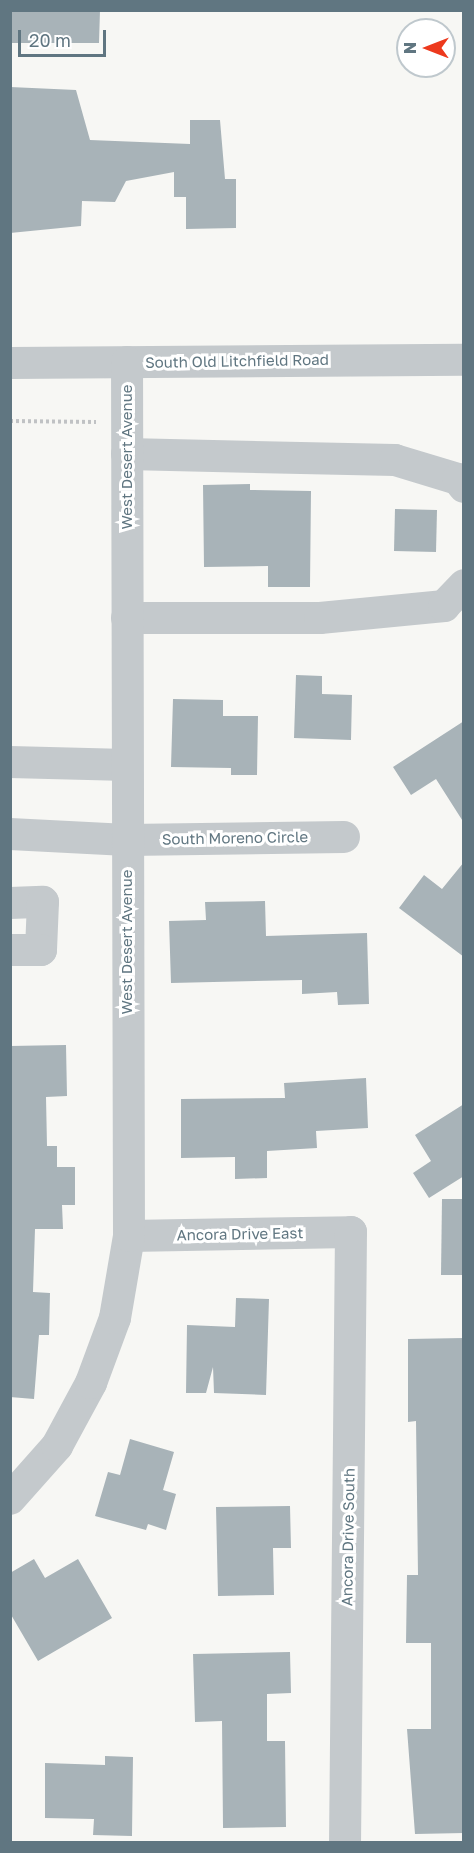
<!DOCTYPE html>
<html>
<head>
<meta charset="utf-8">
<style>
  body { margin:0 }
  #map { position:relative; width:474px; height:1853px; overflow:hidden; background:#f7f7f4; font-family:"Golos Text",sans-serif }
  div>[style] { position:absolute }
  .building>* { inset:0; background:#a8b3b8 }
  .path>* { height:4px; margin-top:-2px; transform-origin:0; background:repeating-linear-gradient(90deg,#c0c2c4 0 3px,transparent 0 6px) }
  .minor>* { height:32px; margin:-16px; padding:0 16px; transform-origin:16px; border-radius:16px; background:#c4c9cc }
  span { translate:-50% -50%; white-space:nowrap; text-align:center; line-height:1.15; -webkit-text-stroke:6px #fff; paint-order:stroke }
  .street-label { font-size:15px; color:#607681 }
  .frame { position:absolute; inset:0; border:12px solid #607681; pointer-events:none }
  .north { position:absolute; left:396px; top:18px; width:60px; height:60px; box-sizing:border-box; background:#fff; border:2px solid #bfc8cd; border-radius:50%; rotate:270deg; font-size:16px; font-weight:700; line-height:24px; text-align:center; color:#607681 }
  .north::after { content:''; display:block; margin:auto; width:21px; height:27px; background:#ed391d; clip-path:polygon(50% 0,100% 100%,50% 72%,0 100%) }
  .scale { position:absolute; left:18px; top:30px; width:88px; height:27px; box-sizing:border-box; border:3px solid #607681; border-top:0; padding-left:8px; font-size:18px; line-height:21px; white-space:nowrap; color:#607681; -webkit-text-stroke:4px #fff; paint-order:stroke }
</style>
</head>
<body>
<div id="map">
  <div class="building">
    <div style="clip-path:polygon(10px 10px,100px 10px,99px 43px,10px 43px)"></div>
    <div style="clip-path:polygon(10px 87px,76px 90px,90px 140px,190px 144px,190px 120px,220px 120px,225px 179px,236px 179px,236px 228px,186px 229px,186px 197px,174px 197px,174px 172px,126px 181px,115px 202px,82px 201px,81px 226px,10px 233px)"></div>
    <div style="clip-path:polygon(250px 484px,250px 490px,311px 491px,310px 587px,268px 587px,268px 566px,204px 567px,203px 485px)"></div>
    <div style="clip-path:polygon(395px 509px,437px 510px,436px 552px,394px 551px)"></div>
    <div style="clip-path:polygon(296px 675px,322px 676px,322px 694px,352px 695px,351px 740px,294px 738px)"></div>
    <div style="clip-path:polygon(173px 699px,223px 700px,223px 716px,258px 716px,257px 775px,231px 775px,231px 768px,171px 767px)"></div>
    <div style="clip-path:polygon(464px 721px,464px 823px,436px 779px,411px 795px,393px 767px)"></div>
    <div style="clip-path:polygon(464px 862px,464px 957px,399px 908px,424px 875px,442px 889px)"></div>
    <div style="clip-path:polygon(265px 901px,266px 936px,367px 933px,369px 1004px,338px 1005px,337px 992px,302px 994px,302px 980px,171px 983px,169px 921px,206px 920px,205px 902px)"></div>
    <div style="clip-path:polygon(66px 1045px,67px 1096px,46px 1097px,47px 1146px,57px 1146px,57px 1167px,75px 1167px,75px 1205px,62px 1205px,63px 1229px,35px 1229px,33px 1292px,50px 1293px,49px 1335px,39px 1335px,34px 1399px,10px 1397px,10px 1046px)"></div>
    <div style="clip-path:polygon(366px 1078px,368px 1128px,316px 1131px,317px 1148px,267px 1151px,267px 1178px,235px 1179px,235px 1157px,181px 1158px,181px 1099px,285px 1098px,284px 1083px)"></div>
    <div style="clip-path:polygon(464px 1104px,464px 1176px,429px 1198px,413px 1173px,431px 1161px,415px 1135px)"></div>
    <div style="clip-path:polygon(442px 1199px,464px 1199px,464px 1275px,441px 1275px)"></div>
    <div style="clip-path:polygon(236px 1298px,269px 1299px,266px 1395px,214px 1393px,213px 1367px,206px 1393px,186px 1393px,187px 1325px,235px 1327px)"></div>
    <div style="clip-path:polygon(464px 1338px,464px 1833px,415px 1834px,407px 1729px,431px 1729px,431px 1643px,406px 1643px,407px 1575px,418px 1575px,416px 1421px,408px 1422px,408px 1339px)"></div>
    <div style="clip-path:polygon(130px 1439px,174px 1452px,163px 1490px,176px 1494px,166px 1530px,148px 1524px,146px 1530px,95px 1516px,108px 1472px,120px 1475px)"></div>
    <div style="clip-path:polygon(290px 1506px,291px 1548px,273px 1548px,274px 1595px,218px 1596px,216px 1507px)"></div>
    <div style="clip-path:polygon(34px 1559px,45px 1578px,78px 1559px,112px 1618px,38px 1661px,10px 1613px,10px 1573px)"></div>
    <div style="clip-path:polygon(290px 1652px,291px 1693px,267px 1694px,267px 1741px,285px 1741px,286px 1827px,223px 1828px,222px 1721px,195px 1722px,193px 1654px)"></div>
    <div style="clip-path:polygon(105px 1756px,133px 1757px,132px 1836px,93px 1835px,94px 1819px,45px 1818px,45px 1763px,105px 1765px)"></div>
  </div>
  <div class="path">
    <div style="left:10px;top:421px;width:86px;rotate:0.7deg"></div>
  </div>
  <div class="minor">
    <div style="left:10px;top:363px;width:454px;rotate:-0.4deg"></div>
    <div style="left:127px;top:454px;width:268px;rotate:1.3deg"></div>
    <div style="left:395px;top:460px;width:66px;rotate:16.8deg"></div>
    <div style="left:458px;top:479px;width:10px;rotate:53deg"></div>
    <div style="left:127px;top:618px;width:193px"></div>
    <div style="left:320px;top:618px;width:125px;rotate:-5.5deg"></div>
    <div style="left:444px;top:606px;width:29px;rotate:-46deg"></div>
    <div style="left:10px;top:762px;width:117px;rotate:1.5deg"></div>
    <div style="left:10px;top:834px;width:117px;rotate:2.9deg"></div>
    <div style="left:127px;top:840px;width:217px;rotate:-0.8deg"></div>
    <div style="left:10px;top:903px;width:33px;rotate:-2deg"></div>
    <div style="left:43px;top:902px;width:48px;rotate:92.4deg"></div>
    <div style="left:41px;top:950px;width:31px;rotate:180deg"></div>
    <div style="left:129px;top:1236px;width:222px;rotate:-1deg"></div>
    <div style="left:351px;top:1232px;width:610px;rotate:90.56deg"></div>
    <div style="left:10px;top:1499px;width:71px;rotate:-48.4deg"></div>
    <div style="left:57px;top:1446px;width:72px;rotate:-61.6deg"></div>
    <div style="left:91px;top:1383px;width:69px;rotate:-69.7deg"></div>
    <div style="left:115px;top:1318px;width:83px;rotate:-80.3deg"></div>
    <div style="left:129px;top:1236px;width:874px;rotate:-90.13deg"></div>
  </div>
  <div class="street-label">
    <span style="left:237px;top:361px;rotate:-1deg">South Old Litchfield Road</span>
    <span style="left:127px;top:457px;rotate:-90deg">West Desert Avenue</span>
    <span style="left:235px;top:838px;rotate:-1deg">South Moreno Circle</span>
    <span style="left:127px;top:942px;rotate:-90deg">West Desert Avenue</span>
    <span style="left:240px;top:1234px;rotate:-1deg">Ancora Drive East</span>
    <span style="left:348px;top:1537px;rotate:-89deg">Ancora Drive South</span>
  </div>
  <div class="frame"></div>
  <div class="north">N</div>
  <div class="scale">20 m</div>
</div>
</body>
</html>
